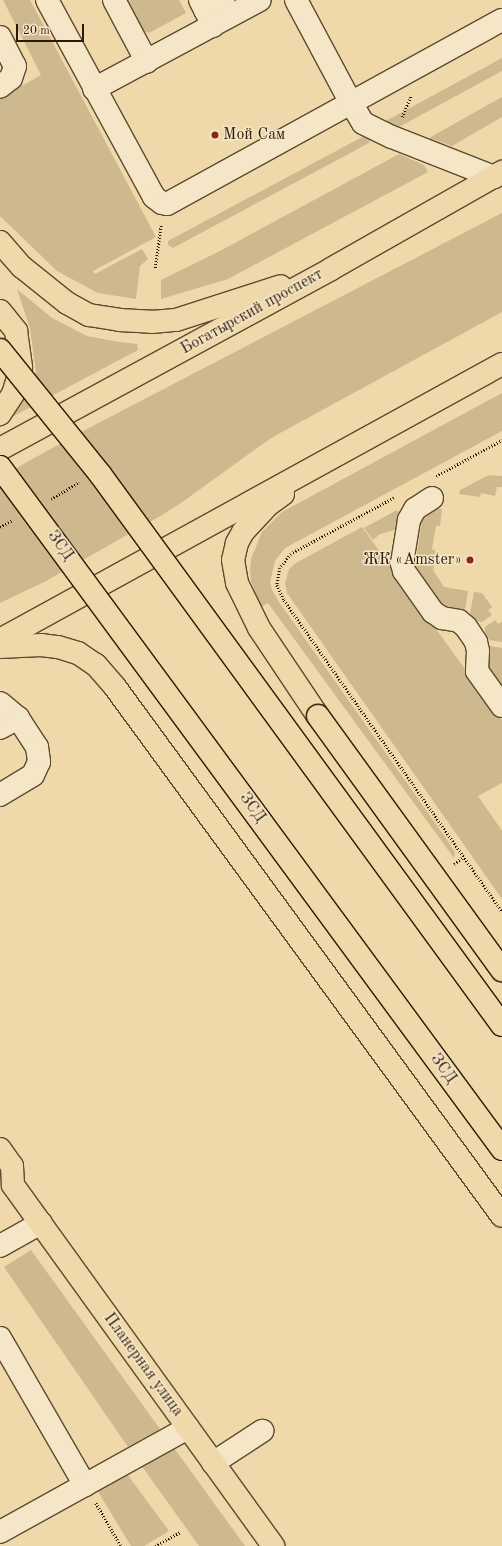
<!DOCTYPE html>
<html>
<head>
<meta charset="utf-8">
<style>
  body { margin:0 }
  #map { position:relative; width:502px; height:1546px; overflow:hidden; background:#efd8a9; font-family:"Old Standard TT",serif }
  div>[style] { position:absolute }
  .green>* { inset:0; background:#ceb88d }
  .path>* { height:2.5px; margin-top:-1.25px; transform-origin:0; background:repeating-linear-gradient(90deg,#2c1a07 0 1px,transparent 0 3px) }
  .roads { filter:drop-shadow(1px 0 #5d4a30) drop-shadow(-1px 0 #5d4a30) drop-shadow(0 1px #5d4a30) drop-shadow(0 -1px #5d4a30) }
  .minor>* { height:22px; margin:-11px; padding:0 11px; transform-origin:11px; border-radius:11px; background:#f5e6c7 }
  .major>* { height:22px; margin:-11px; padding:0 11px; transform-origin:11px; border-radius:11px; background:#efd8a9 }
  .bridges { filter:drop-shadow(1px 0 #2c1a07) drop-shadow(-1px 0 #2c1a07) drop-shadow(0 1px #2c1a07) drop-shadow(0 -1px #2c1a07) }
  .major-bridge>* { height:22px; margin:-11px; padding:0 11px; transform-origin:11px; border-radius:11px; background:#efd8a9 }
  .highway-bridge>* { height:22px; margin:-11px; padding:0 11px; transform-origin:11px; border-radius:11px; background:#efd8a9 }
  .dots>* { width:11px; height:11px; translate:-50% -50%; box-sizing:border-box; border:2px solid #f5e6c7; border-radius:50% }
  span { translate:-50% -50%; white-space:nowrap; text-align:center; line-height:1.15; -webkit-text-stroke:3px #f5e6c7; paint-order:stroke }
  .poi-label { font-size:16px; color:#2c1a07 }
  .left { translate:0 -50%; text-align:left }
  .right { translate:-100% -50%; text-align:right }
  .street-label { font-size:16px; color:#2c1a07 }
  .scale { position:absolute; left:16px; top:24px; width:68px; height:18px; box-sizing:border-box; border:2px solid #2c1a07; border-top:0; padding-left:5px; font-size:12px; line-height:14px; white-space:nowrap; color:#2c1a07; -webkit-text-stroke:3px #f5e6c7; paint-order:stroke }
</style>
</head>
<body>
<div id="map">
  <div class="green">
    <div style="clip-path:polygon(3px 0,30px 0,156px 237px,93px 271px,95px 274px,142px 249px,148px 259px,140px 266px,136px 299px,98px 293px,57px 271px,0 216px,0 98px,41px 75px)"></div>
    <div style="clip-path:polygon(120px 0,179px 0,186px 13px,149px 33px,136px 29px)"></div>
    <div style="clip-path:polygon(502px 58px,502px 71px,397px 128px,384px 122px)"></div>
    <div style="clip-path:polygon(502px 97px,502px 117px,452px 146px,429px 138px)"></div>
    <div style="clip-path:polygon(364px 136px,370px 138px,369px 143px,173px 248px,168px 245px,168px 241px)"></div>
    <div style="clip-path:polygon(399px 154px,424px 165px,428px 172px,228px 279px,161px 299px,161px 280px,220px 251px)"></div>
    <div style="clip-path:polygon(502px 213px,502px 312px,271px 438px,181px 503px,162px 515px,46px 581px,0 603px,0 477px,85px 430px)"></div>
    <div style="clip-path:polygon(17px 289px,52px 318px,87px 336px,119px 342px,137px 344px,138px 350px,12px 417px,36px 372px,30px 329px)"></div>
    <div style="clip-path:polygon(502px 393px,502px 431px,285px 548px,275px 561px,270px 582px,272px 590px,279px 602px,450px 844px,455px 853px,454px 858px,268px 603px,261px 607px,251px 581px,250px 569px,251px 559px,262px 532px,282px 512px)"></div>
    <div style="clip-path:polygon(489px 475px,502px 476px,502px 487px,497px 487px,495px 496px,481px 493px,480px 497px,459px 494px,460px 490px)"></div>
    <div style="clip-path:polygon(437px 509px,442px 509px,440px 526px,436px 526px,432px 549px,436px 551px,433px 570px,444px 587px,468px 591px,465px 611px,443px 605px,415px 566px,422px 520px)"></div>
    <div style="clip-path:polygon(397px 510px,400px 516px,398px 529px,380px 534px,373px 540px,364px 528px)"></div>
    <div style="clip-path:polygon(362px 527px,502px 720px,502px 783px,478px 796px,502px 831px,502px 899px,287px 593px,285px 584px,289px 569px,296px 563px)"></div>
    <div style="clip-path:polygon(474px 592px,482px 593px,492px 607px,488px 610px,492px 615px,482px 622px,477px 621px,470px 614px)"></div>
    <div style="clip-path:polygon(495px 620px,498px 624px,502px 622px,502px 642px,489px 640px,485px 631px,485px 627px)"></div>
    <div style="clip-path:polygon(490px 646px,502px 648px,502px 687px,490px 670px,488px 664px)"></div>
    <div style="clip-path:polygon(31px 1250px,160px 1429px,128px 1447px,4px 1267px)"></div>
    <div style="clip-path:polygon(174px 1448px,245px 1546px,199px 1546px,141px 1465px)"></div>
    <div style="clip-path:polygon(127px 1474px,169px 1531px,144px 1546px,131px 1546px,97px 1490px)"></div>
  </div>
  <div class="path">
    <div style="left:402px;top:117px;width:23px;rotate:-67deg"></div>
    <div style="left:155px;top:268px;width:43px;rotate:-82.1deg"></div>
    <div style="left:436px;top:476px;width:75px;rotate:-28.6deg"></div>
    <div style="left:394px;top:498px;width:117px;rotate:151.5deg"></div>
    <div style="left:291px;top:554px;width:18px;rotate:128deg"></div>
    <div style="left:280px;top:568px;width:17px;rotate:100deg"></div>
    <div style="left:277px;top:585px;width:17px;rotate:65deg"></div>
    <div style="left:284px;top:600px;width:380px;rotate:55deg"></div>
    <div style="left:51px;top:499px;width:33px;rotate:-31deg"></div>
    <div style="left:0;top:527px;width:13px;rotate:-29deg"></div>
    <div style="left:454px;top:864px;width:11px;rotate:-38deg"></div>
    <div style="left:96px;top:1503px;width:50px;rotate:59.8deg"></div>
    <div style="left:155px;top:1546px;width:29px;rotate:-29deg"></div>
  </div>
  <div class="roads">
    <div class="minor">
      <div style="left:47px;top:0;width:224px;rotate:61.5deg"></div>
      <div style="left:154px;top:197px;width:10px;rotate:37deg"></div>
      <div style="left:162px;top:203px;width:5px;rotate:11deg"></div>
      <div style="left:167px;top:204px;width:382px;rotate:-28.8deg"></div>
      <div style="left:114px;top:0;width:70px;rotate:62deg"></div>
      <div style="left:200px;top:0;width:29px;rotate:63deg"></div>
      <div style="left:296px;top:0;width:117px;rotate:61.9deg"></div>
      <div style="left:351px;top:103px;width:23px;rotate:59deg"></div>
      <div style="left:363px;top:123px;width:32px;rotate:26deg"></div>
      <div style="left:392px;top:137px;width:110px;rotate:21.4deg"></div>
      <div style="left:205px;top:10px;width:21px;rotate:-28deg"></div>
      <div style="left:0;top:37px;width:33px;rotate:63deg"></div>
      <div style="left:15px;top:66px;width:13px;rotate:108deg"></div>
      <div style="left:11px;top:78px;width:14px;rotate:141deg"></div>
      <div style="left:94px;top:89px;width:188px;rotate:-28.2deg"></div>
      <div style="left:432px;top:498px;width:20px;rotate:147deg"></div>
      <div style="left:415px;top:509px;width:13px;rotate:119deg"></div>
      <div style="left:409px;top:520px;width:44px;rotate:99.2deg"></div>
      <div style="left:402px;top:563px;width:8px;rotate:76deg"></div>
      <div style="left:404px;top:571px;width:50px;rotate:54.7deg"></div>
      <div style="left:433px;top:612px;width:11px;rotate:34deg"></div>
      <div style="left:442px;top:618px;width:17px;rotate:10deg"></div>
      <div style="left:459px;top:621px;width:9px;rotate:41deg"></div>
      <div style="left:466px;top:627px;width:18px;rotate:56deg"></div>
      <div style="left:476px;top:642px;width:9px;rotate:77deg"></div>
      <div style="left:478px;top:651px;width:20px;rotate:93deg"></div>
      <div style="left:477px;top:671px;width:43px;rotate:54.5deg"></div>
      <div style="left:0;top:703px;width:23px;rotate:40deg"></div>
      <div style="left:0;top:728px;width:21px;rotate:-29deg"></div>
      <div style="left:18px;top:718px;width:35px;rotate:57deg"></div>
      <div style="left:37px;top:747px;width:15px;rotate:82deg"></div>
      <div style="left:39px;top:762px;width:14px;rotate:115deg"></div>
      <div style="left:33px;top:775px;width:39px;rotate:149deg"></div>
      <div style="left:0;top:1246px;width:47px;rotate:-29.3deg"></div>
      <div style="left:0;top:1338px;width:170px;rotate:60deg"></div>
      <div style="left:213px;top:1463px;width:59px;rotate:-33.1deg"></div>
      <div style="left:0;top:1532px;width:215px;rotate:-29deg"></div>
    </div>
    <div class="major">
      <div style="left:0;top:242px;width:33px;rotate:49deg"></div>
      <div style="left:22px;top:267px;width:58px;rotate:38.7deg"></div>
      <div style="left:67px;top:303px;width:25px;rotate:29deg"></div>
      <div style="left:89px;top:315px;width:30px;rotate:9deg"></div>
      <div style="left:119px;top:320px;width:33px;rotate:3deg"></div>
      <div style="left:152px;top:322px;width:24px;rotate:-5deg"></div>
      <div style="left:176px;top:320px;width:110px;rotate:-17.9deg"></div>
      <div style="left:0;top:311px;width:26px;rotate:51deg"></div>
      <div style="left:16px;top:331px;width:37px;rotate:82deg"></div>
      <div style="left:21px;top:368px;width:27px;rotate:107deg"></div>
      <div style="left:13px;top:394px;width:24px;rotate:123deg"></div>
      <div style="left:0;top:449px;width:377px;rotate:-28.5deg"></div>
      <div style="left:331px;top:269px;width:197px;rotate:-29.6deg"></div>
      <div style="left:283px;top:494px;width:17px;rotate:144deg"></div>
      <div style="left:269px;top:504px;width:38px;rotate:133deg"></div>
      <div style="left:243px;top:532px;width:13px;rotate:119deg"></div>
      <div style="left:237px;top:543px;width:17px;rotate:103deg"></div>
      <div style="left:233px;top:560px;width:23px;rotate:80deg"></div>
      <div style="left:237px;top:583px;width:50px;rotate:63.9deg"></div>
      <div style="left:259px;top:628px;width:106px;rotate:56.2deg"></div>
      <div style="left:0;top:640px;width:573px;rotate:-28.8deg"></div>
      <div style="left:0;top:647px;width:41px;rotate:-2.8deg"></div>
      <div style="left:41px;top:645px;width:17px;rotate:7deg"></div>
      <div style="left:58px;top:647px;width:21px;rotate:17deg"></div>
      <div style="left:78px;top:653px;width:22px;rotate:34deg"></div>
      <div style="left:96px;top:665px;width:29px;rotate:49deg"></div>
      <div style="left:115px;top:687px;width:655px;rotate:53.81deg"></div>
      <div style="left:0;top:1149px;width:21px;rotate:55deg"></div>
      <div style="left:12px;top:1166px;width:19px;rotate:87deg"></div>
      <div style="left:13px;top:1185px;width:445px;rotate:54.2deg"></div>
    </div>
  </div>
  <div class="bridges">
    <div class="major-bridge">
      <div style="left:318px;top:716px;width:314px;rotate:54.1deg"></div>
    </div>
    <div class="highway-bridge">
      <div style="left:0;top:350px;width:159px;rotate:51.1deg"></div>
      <div style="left:100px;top:474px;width:682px;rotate:53.89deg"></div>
      <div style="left:0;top:467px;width:847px;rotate:53.64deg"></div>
    </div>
  </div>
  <div class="dots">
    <div style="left:215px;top:135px;background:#8f2418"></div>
    <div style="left:470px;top:560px;background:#8f2418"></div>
  </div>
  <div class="poi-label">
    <span class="left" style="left:223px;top:135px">Мой Сам</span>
    <span class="right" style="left:462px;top:560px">ЖК «Amster»</span>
  </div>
  <div class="street-label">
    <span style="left:252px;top:312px;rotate:-29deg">Богатырский проспект</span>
    <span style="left:60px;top:546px;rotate:54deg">ЗСД</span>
    <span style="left:252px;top:808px;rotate:54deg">ЗСД</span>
    <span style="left:443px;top:1069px;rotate:54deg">ЗСД</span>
    <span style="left:143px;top:1365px;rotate:54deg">Планерная улица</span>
  </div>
  <div class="scale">20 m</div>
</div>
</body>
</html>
